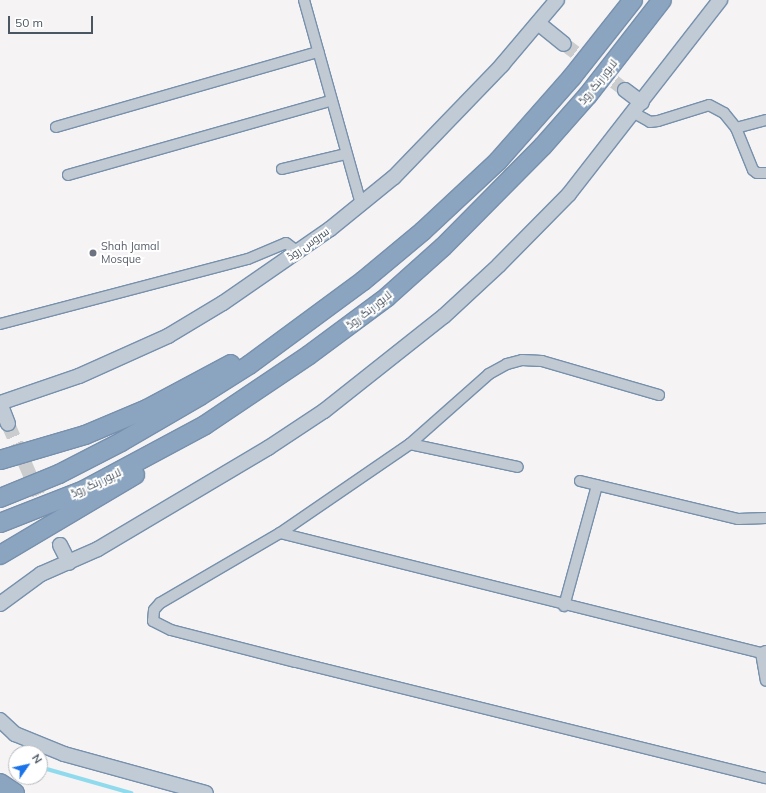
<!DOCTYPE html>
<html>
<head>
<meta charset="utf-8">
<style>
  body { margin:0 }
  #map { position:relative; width:766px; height:793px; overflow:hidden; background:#f5f3f3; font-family:Mulish,Cairo,sans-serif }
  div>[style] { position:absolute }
  .stream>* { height:3.5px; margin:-1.75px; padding:0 1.75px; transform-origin:1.75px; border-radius:1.75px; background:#90daee }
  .secondary-tunnel>* { height:14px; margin-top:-7px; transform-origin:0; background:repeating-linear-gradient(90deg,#caccce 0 14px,transparent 0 21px) }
  .roads { filter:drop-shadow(1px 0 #7690ad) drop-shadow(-1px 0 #7690ad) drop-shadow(0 1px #7690ad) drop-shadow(0 -1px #7690ad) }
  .street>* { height:10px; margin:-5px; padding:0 5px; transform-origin:5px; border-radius:5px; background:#c1cad2 }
  .secondary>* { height:14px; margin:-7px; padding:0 7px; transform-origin:7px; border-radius:7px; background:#c1cbd6 }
  .highway>* { height:18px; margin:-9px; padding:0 9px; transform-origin:9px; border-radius:9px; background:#8ba5c1 }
  .dots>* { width:11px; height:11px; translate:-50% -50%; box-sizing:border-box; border:2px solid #fff; border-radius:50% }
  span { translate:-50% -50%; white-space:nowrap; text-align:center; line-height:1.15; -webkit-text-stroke:4px #fff; paint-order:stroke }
  .street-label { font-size:11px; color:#4a5661 }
  .worship-label { font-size:11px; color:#5b616d }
  .left { translate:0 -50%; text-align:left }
  .north { position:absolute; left:8px; top:745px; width:40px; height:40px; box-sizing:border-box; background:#fff; border:1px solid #b7bbc0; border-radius:50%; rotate:56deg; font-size:11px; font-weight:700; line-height:16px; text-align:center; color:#4a5661 }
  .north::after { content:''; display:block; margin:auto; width:14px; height:18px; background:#1a73e8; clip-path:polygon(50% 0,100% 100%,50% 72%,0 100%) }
  .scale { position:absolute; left:8px; top:16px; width:85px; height:18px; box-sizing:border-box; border:2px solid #4a5661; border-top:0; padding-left:5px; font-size:12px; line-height:14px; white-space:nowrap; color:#4a5661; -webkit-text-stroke:3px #fff; paint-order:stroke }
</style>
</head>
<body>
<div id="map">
  <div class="stream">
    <div style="left:40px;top:767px;width:95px;rotate:15.9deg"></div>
  </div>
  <div class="secondary-tunnel">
    <div style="left:564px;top:44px;width:76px;rotate:37deg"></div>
    <div style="left:8px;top:424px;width:132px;rotate:66.7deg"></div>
  </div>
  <div class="roads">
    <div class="street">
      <div style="left:304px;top:0;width:212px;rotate:74.4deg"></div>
      <div style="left:634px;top:113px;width:18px;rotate:29deg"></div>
      <div style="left:650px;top:122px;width:8px;rotate:-7deg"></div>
      <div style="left:658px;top:121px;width:53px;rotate:-17.4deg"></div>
      <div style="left:709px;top:105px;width:17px;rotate:28deg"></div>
      <div style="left:724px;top:113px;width:19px;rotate:51deg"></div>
      <div style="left:736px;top:128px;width:31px;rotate:-15deg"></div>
      <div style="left:56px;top:127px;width:273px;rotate:-16deg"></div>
      <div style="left:736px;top:128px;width:45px;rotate:68deg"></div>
      <div style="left:753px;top:170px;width:5px;rotate:37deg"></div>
      <div style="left:757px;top:173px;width:9px"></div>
      <div style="left:282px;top:169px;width:66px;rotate:-13.2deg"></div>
      <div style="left:68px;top:175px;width:272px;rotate:-15.8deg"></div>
      <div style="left:0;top:324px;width:256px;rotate:-14.7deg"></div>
      <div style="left:248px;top:259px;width:41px;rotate:-22.8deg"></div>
      <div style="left:286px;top:243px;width:15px;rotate:37deg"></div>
      <div style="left:659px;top:395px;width:122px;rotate:-163.8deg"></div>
      <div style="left:542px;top:361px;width:20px;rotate:-177deg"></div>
      <div style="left:522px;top:360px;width:16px;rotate:165deg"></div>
      <div style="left:507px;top:364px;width:21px;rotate:151deg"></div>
      <div style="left:489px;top:374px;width:106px;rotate:138.5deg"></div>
      <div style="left:410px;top:444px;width:158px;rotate:145.6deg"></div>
      <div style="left:280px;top:533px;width:139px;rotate:149.7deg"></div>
      <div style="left:160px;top:603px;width:9px;rotate:131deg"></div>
      <div style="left:154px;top:610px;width:11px;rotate:95deg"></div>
      <div style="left:153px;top:621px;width:20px;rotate:27deg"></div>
      <div style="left:171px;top:630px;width:129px;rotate:14.4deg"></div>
      <div style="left:296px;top:662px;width:484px;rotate:13.9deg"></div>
      <div style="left:410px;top:444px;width:110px;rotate:12deg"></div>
      <div style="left:580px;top:481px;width:163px;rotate:13.5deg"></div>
      <div style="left:738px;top:519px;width:28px;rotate:-2deg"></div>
      <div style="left:280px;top:533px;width:496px;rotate:14deg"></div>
      <div style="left:564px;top:606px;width:125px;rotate:-74.7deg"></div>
      <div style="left:766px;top:651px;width:5px;rotate:158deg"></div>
      <div style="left:761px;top:653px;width:28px;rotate:80deg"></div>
    </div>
    <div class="secondary">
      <div style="left:538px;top:23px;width:33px;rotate:39deg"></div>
      <div style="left:625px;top:90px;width:21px;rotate:37deg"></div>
      <div style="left:0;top:403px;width:83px;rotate:-18.9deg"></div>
      <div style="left:79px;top:376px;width:98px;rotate:-24.2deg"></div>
      <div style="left:168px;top:336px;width:64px;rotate:-31deg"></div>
      <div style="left:223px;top:303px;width:130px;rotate:-34.7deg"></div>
      <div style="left:330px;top:229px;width:82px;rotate:-39.1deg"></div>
      <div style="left:394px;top:177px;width:156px;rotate:-46deg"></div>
      <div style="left:502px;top:65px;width:85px;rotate:-49.8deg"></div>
      <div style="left:0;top:403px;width:22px;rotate:69deg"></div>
      <div style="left:60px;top:545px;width:20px;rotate:63deg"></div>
      <div style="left:0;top:604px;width:51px;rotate:-36.2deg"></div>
      <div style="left:41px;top:574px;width:62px;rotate:-23.7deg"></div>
      <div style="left:98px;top:549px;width:198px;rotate:-30.7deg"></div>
      <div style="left:268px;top:448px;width:67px;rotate:-33.5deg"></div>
      <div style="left:324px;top:411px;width:153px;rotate:-38.4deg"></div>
      <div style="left:444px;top:316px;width:75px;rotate:-42.8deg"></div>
      <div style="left:499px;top:265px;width:100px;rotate:-45.4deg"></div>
      <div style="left:569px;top:194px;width:246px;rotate:-52.1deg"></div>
      <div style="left:0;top:720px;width:21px;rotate:43deg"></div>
      <div style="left:15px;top:734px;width:53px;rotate:22.2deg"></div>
      <div style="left:64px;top:754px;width:147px;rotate:15.4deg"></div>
    </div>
    <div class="highway">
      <div style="left:0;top:460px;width:89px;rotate:-16.4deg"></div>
      <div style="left:85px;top:435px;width:67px;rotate:-22.8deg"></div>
      <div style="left:147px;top:409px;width:95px;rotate:-28.2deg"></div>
      <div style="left:0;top:498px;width:64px;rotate:-22.1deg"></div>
      <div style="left:59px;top:474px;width:70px;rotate:-27.3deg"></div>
      <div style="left:121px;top:442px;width:91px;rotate:-30.2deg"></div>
      <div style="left:200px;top:396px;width:58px;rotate:-32.3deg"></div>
      <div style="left:249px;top:365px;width:142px;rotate:-36.4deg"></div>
      <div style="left:363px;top:281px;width:78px;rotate:-39.8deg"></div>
      <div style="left:423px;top:231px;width:103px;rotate:-43deg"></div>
      <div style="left:498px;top:161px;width:112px;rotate:-48.6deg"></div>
      <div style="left:572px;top:77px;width:98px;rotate:-51.6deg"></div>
      <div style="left:0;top:523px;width:90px;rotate:-21.4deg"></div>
      <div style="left:84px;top:490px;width:137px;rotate:-28.2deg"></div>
      <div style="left:205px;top:425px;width:125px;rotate:-33.9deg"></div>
      <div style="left:309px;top:355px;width:97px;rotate:-36.6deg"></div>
      <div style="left:387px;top:297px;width:75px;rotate:-41.8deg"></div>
      <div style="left:443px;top:247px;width:142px;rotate:-45.3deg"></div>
      <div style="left:543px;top:146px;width:68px;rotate:-48.6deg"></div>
      <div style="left:588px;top:95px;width:120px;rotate:-52.1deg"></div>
      <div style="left:0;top:555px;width:157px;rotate:-30.7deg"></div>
      <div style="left:0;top:783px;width:18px;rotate:34deg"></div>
    </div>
  </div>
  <div class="dots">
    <div style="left:93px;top:253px;background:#6b7280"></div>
  </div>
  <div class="street-label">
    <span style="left:598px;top:82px;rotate:-51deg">لاہور رنگ روڈ</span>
    <span style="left:308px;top:244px;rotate:-35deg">سروس روڈ</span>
    <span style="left:369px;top:310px;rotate:-38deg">لاہور رنگ روڈ</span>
    <span style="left:96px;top:483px;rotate:-25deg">لاہور رنگ روڈ</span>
  </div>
  <div class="worship-label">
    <span class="left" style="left:101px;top:253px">Shah Jamal<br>Mosque</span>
  </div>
  <div class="north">N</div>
  <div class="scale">50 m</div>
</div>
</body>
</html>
